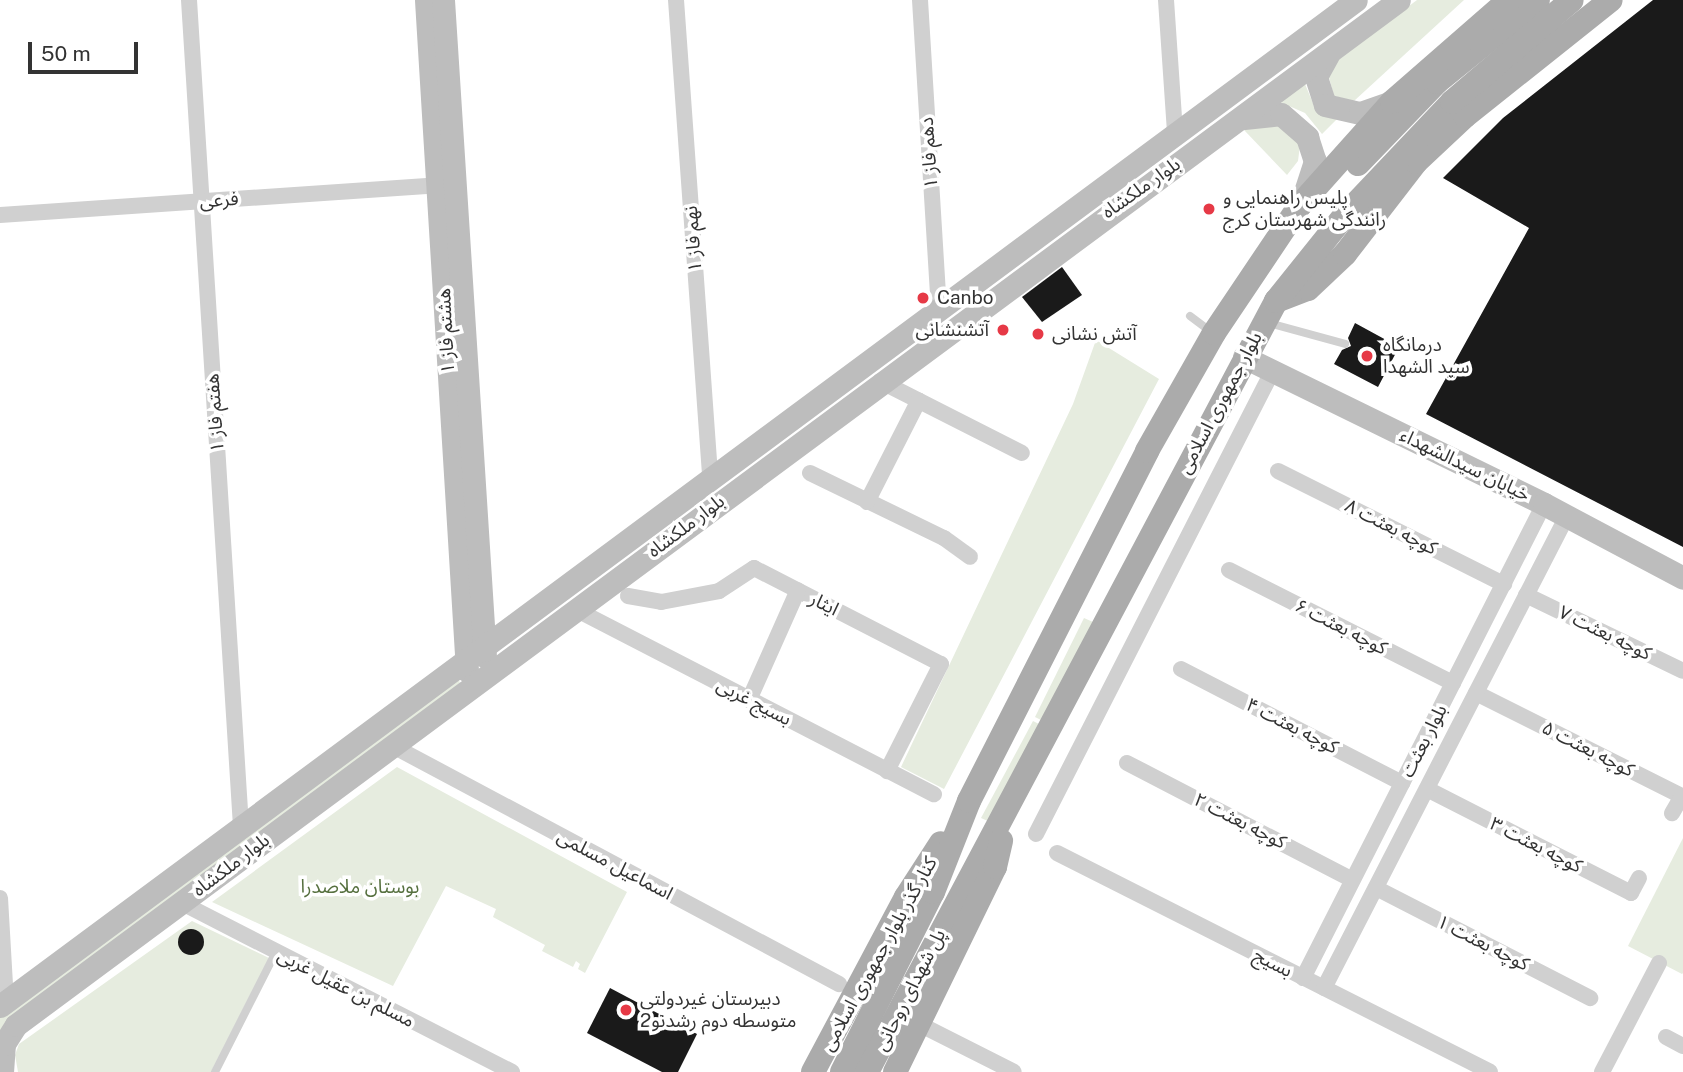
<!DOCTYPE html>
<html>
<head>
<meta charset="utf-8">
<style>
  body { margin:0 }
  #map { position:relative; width:1683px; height:1072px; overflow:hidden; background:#fff; font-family:"Public Sans","Noto Sans Arabic",sans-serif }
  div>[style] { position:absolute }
  .green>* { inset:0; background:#e6ecdf }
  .building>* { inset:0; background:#1a1a1a }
  .round { border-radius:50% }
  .lane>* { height:8px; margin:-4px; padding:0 4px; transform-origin:4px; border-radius:4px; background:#d0d0d0 }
  .street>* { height:16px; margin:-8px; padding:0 8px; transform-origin:8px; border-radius:8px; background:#d0d0d0 }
  .secondary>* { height:23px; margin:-11.5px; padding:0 11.5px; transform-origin:11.5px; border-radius:11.5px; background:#bdbdbd }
  .primary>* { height:24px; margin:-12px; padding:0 12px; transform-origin:12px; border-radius:12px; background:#ababab }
  .dots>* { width:19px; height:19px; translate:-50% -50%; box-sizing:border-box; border:4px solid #fff; border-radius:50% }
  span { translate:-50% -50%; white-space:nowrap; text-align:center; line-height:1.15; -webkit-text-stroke:7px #fff; paint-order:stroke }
  .street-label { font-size:19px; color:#333 }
  .poi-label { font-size:19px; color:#333 }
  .left { translate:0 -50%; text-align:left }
  .right { translate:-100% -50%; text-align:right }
  .park-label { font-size:19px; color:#56703f }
  .scale { position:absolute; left:28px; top:42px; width:110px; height:32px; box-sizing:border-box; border:4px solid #333; border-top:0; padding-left:9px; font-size:21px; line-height:24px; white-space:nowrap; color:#333; -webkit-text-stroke:5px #fff; paint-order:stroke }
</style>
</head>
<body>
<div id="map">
  <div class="green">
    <div style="clip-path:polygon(1417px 0,1464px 0,1354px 101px,1334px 96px,1328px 74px,1337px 60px)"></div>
    <div style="clip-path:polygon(1305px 84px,1315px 108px,1337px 119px,1322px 134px,1305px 113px,1280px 102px)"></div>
    <div style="clip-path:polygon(1256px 121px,1283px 125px,1300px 145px,1298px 161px,1287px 175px,1244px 130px)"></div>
    <div style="clip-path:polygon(1096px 340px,1159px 379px,944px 789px,901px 767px,1073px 404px)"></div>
    <div style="clip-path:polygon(1084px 618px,1093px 622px,1043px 721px,1035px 717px)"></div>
    <div style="clip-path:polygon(458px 674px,460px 684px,0 1040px,0 1014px)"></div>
    <div style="clip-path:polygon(1033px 721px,1041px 725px,990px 822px,981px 818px)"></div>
    <div style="clip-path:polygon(397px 767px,627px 892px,585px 973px,578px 969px,580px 964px,576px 961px,573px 967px,542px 951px,545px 945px,493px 917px,496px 909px,446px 886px,393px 986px,212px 902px)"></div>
    <div style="clip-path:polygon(1683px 838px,1683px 973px,1682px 974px,1628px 946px)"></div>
    <div style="clip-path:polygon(192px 921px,269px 958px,211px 1072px,18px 1072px,15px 1055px,19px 1044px)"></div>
  </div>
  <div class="building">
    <div style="clip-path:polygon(1653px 0,1683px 0,1683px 547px,1426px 414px,1529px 228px,1443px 178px,1503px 118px)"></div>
    <div style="clip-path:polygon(1062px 267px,1082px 295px,1042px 322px,1022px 297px)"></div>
    <div style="clip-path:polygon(1355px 323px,1399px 347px,1378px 387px,1334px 364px,1342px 350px,1351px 346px,1348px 338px)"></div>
    <div class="round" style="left:178px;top:929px;width:26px;height:26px"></div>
    <div style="clip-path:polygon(610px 988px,697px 1034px,678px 1072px,662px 1072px,587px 1033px)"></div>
  </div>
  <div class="lane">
    <div style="left:1190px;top:316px;width:25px;rotate:37deg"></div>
    <div style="left:1269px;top:323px;width:79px;rotate:15.4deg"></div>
    <div style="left:215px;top:1072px;width:135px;rotate:-63.1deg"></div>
  </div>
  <div class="street">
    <div style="left:189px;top:0;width:829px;rotate:86.4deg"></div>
    <div style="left:676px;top:0;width:478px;rotate:85.9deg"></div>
    <div style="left:920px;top:0;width:308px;rotate:86.5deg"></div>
    <div style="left:1166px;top:0;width:132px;rotate:86.1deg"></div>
    <div style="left:0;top:215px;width:446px;rotate:-3.9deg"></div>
    <div style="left:880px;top:381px;width:159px;rotate:26.9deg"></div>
    <div style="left:1278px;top:471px;width:253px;rotate:26.6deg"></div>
    <div style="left:810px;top:473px;width:149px;rotate:25.9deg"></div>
    <div style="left:944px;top:538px;width:32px;rotate:36deg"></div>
    <div style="left:867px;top:502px;width:114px;rotate:-63deg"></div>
    <div style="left:1229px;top:570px;width:251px;rotate:26.8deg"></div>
    <div style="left:1526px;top:595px;width:174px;rotate:25.8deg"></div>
    <div style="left:628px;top:596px;width:34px;rotate:10deg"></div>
    <div style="left:661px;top:602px;width:59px;rotate:-10.7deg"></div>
    <div style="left:719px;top:591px;width:42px;rotate:-33.3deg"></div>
    <div style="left:754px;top:568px;width:210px;rotate:27.2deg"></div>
    <div style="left:941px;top:664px;width:120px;rotate:116.8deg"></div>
    <div style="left:575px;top:609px;width:404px;rotate:27.3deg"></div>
    <div style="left:1181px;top:669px;width:249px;rotate:27.3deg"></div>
    <div style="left:1476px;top:693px;width:230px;rotate:26.6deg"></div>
    <div style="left:1682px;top:796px;width:20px;rotate:120deg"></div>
    <div style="left:749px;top:700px;width:120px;rotate:-66deg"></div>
    <div style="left:391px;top:745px;width:508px;rotate:28.08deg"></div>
    <div style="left:1127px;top:763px;width:254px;rotate:27.4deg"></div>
    <div style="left:1427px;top:789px;width:229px;rotate:27deg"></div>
    <div style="left:1631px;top:893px;width:17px;rotate:-62deg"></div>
    <div style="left:1036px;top:834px;width:521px;rotate:-62.94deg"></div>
    <div style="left:1057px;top:853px;width:485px;rotate:26.8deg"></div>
    <div style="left:1376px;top:888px;width:241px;rotate:27.2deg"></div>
    <div style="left:0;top:898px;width:103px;rotate:86.7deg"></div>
    <div style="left:180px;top:902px;width:373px;rotate:27.1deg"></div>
    <div style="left:1303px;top:978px;width:532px;rotate:-63.05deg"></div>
    <div style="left:1324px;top:988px;width:531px;rotate:-62.76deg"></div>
    <div style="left:927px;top:1028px;width:97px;rotate:26.8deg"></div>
    <div style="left:1666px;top:1037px;width:19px;rotate:28deg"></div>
    <div style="left:1602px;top:1072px;width:123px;rotate:-62.4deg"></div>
  </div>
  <div class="secondary">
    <div style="left:426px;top:0;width:672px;rotate:86.5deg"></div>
    <div style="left:443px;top:0;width:658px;rotate:86.34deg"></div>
    <div style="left:1328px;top:55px;width:25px;rotate:119deg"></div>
    <div style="left:1316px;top:77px;width:29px;rotate:72deg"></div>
    <div style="left:1325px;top:105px;width:36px;rotate:13deg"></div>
    <div style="left:1360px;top:113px;width:34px;rotate:-19deg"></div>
    <div style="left:1244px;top:118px;width:37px;rotate:-6deg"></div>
    <div style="left:1281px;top:114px;width:35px;rotate:41deg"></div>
    <div style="left:1307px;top:137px;width:25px;rotate:72deg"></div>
    <div style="left:1315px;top:161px;width:45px;rotate:108deg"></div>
    <div style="left:1244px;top:357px;width:334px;rotate:26.1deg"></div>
    <div style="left:1544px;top:504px;width:157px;rotate:28deg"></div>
    <div style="left:0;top:1006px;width:1688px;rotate:-36.57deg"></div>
    <div style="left:2px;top:1072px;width:28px;rotate:-86deg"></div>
    <div style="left:4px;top:1044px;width:22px;rotate:-58deg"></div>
    <div style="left:16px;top:1025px;width:1721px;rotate:-36.54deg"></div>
  </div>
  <div class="primary">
    <div style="left:1358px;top:164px;width:114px;rotate:-46.1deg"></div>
    <div style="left:1437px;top:82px;width:130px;rotate:-39.1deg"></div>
    <div style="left:1276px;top:301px;width:34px;rotate:-21deg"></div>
    <div style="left:1308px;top:289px;width:51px;rotate:-43.4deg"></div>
    <div style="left:1345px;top:254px;width:116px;rotate:-52.3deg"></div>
    <div style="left:1416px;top:162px;width:67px;rotate:-43.2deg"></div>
    <div style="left:1465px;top:116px;width:186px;rotate:-38.5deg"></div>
    <div style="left:813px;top:1072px;width:198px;rotate:-62deg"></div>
    <div style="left:906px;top:897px;width:64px;rotate:-57.1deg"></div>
    <div style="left:842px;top:1072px;width:202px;rotate:-63.2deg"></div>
    <div style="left:933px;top:892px;width:98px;rotate:-68.4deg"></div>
    <div style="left:969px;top:801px;width:393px;rotate:-63deg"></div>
    <div style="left:1147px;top:451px;width:136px;rotate:-60.4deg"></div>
    <div style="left:1214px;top:333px;width:154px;rotate:-56.1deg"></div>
    <div style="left:1300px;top:205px;width:138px;rotate:-48.2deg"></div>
    <div style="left:1392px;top:102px;width:155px;rotate:-41.1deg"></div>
    <div style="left:867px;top:1072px;width:873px;rotate:-62.05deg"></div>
    <div style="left:1276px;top:301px;width:109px;rotate:-51.3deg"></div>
    <div style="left:1344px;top:216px;width:157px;rotate:-46.5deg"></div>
    <div style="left:1452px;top:102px;width:157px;rotate:-40.4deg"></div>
    <div style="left:895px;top:1072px;width:228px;rotate:-64deg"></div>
    <div style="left:995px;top:867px;width:27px;rotate:-77deg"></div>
  </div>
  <div class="dots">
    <div style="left:1209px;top:209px;background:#e63946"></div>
    <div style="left:923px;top:298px;background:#e63946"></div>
    <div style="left:1003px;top:330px;background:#e63946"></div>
    <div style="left:1038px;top:334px;background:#e63946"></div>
    <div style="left:1367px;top:356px;background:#e63946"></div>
    <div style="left:626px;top:1010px;background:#e63946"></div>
  </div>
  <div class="street-label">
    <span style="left:929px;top:153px;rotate:-94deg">دهم فاز ۱</span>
    <span style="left:1141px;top:188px;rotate:-35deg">بلوار ملکشاه</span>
    <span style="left:219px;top:200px;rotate:-4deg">فرعی</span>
    <span style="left:693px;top:239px;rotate:-94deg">نهم فاز ۱</span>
    <span style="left:446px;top:331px;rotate:-93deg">هشتم فاز ۱</span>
    <span style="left:1220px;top:403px;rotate:-62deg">بلوار جمهوری اسلامی</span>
    <span style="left:215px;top:413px;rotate:-94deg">هفتم فاز ۱</span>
    <span style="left:1465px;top:465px;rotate:26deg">خیابان سیدالشهداء</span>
    <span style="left:686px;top:526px;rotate:-37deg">بلوار ملکشاه</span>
    <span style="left:1391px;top:527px;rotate:27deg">کوچه بعثت ۸</span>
    <span style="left:824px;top:604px;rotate:27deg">ایثار</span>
    <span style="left:1341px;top:627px;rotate:27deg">کوچه بعثت ۶</span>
    <span style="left:1605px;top:633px;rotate:26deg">کوچه بعثت ۷</span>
    <span style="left:754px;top:702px;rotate:27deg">بسیج غربی</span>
    <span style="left:1292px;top:726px;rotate:27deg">کوچه بعثت ۴</span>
    <span style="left:1424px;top:741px;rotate:-63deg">بلوار بعثت</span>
    <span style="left:1588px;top:749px;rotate:27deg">کوچه بعثت ۵</span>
    <span style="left:1240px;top:821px;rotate:27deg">کوچه بعثت ۲</span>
    <span style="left:1536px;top:845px;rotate:27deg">کوچه بعثت ۳</span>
    <span style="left:231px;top:865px;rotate:-37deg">بلوار ملکشاه</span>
    <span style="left:615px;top:865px;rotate:28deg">اسماعیل مسلمی</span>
    <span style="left:1483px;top:943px;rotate:27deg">کوچه بعثت ۱</span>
    <span style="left:879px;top:954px;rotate:-61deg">کنار گذر بلوار جمهوری اسلامی</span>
    <span style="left:1273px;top:963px;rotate:27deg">بسیج</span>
    <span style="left:346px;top:988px;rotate:27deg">مسلم بن عقیل غربی</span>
    <span style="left:910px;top:990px;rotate:-63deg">پل شهدای روحانی</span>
  </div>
  <div class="poi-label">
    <span class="left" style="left:1223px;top:209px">پلیس راهنمایی و<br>رانندگی شهرستان کرج</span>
    <span class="left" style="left:937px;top:298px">Canbo</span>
    <span class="right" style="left:989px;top:330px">آتشنشانی</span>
    <span class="left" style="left:1052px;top:334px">آتش نشانی</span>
    <span class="left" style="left:1383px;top:356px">درمانگاه<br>سید الشهدا</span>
    <span class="left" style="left:640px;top:1010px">دبیرستان غیردولتی<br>متوسطه دوم رشدنو2</span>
  </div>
  <div class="park-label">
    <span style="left:360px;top:887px">بوستان ملاصدرا</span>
  </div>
  <div class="scale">50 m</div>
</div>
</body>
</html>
